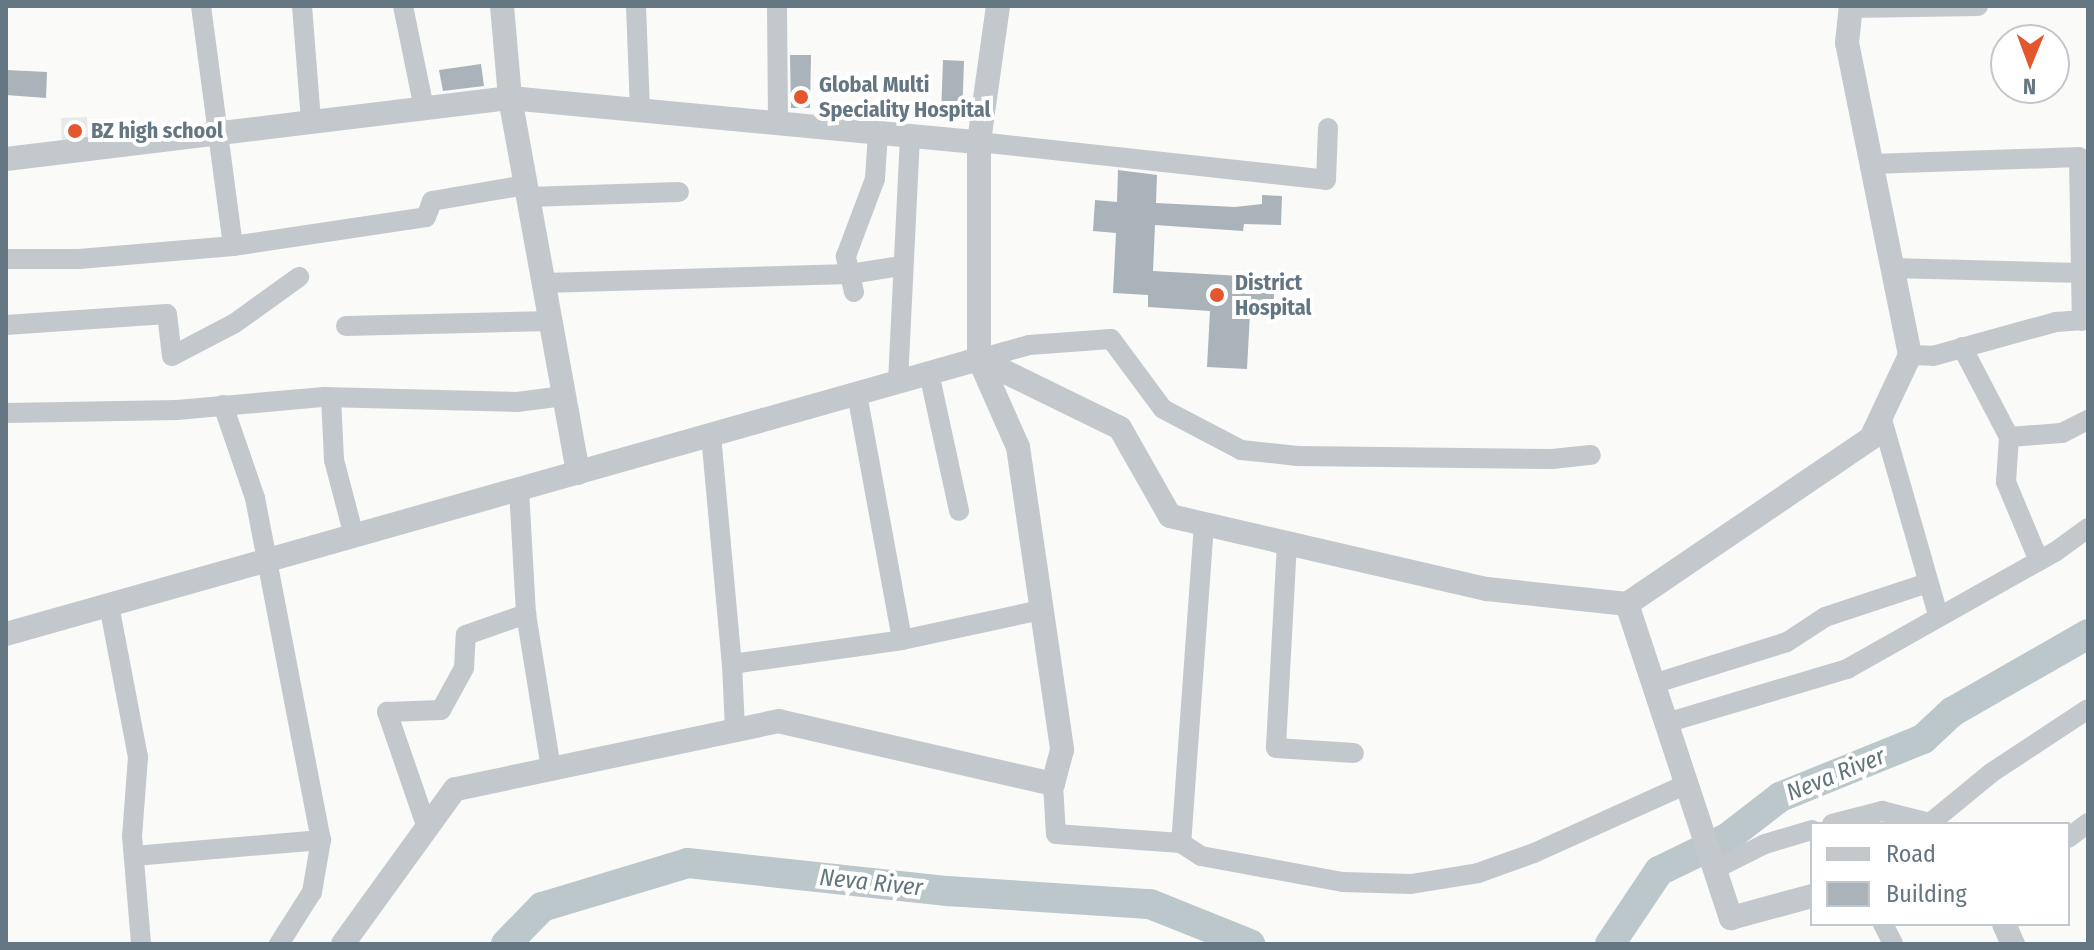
<!DOCTYPE html>
<html>
<head>
<meta charset="utf-8">
<style>
  body { margin:0 }
  #map { position:relative; width:2094px; height:950px; overflow:hidden; background:#fafaf8; font-family:"Fira Sans Condensed",sans-serif }
  div>[style] { position:absolute }
  .built>* { inset:0; background:#e8e9e9 }
  .river>* { height:30px; margin:-15px; padding:0 15px; transform-origin:15px; border-radius:15px; background:#bbc7cb }
  .building>* { inset:0; background:#aab3b9 }
  .minor>* { height:20px; margin:-10px; padding:0 10px; transform-origin:10px; border-radius:10px; background:#c3c8cc }
  .tertiary>* { height:24px; margin:-12px; padding:0 12px; transform-origin:12px; border-radius:12px; background:#c3c8cc }
  .dots>* { width:22px; height:22px; translate:-50% -50%; box-sizing:border-box; border:4px solid #fff; border-radius:50% }
  span { translate:-50% -50%; white-space:nowrap; text-align:center; line-height:1.15; -webkit-text-stroke:8px #fff; paint-order:stroke }
  .poi-label { font-size:22px; color:#657683; font-weight:700 }
  .left { translate:0 -50%; text-align:left }
  .water-label { font-size:24px; color:#60757c; font-style:italic }
  .frame { position:absolute; inset:0; border:8px solid #657683; pointer-events:none }
  .legend { position:absolute; left:1810px; top:822px; width:260px; height:104px; box-sizing:border-box; background:#fff; border:2px solid #c1c8cd; margin:0; padding:10px 14px; list-style:none; font-size:24px; color:#657683 }
  .legend li { display:flex; align-items:center; gap:16px; height:40px }
  .legend b { width:40px; border:2px solid #c1c8cd }
  .north { position:absolute; left:1990px; top:24px; width:80px; height:80px; box-sizing:border-box; background:#fff; border:2px solid #c1c8cd; border-radius:50%; rotate:181deg; font-size:22px; font-weight:700; line-height:32px; text-align:center; color:#657683 }
  .north::after { content:''; display:block; margin:auto; width:28px; height:36px; background:#e4572e; clip-path:polygon(50% 0,100% 100%,50% 72%,0 100%) }
</style>
</head>
<body>
<div id="map">
  <div class="built">
    <div style="clip-path:polygon(87px 117px,88px 144px,62px 145px,61px 118px)"></div>
  </div>
  <div class="river">
    <div style="left:506px;top:944px;width:52px;rotate:-45.8deg"></div>
    <div style="left:542px;top:907px;width:152px;rotate:-16.8deg"></div>
    <div style="left:688px;top:863px;width:261px;rotate:6.2deg"></div>
    <div style="left:947px;top:891px;width:203px;rotate:3.7deg"></div>
    <div style="left:1150px;top:904px;width:108px;rotate:21.8deg"></div>
    <div style="left:1610px;top:944px;width:88px;rotate:-56.1deg"></div>
    <div style="left:1659px;top:871px;width:76px;rotate:-25.9deg"></div>
    <div style="left:1727px;top:838px;width:67px;rotate:-37.7deg"></div>
    <div style="left:1780px;top:797px;width:154px;rotate:-22.1deg"></div>
    <div style="left:1923px;top:739px;width:40px;rotate:-43deg"></div>
    <div style="left:1952px;top:712px;width:157px;rotate:-29.8deg"></div>
  </div>
  <div class="building">
    <div style="clip-path:polygon(790px 55px,811px 55px,810px 108px,791px 108px)"></div>
    <div style="clip-path:polygon(943px 60px,964px 61px,962px 117px,941px 116px)"></div>
    <div style="clip-path:polygon(481px 64px,484px 86px,443px 91px,439px 70px)"></div>
    <div style="clip-path:polygon(6px 70px,47px 72px,46px 98px,6px 95px)"></div>
    <div style="clip-path:polygon(1118px 170px,1157px 175px,1156px 203px,1235px 207px,1262px 204px,1262px 195px,1282px 196px,1281px 225px,1244px 224px,1243px 231px,1155px 225px,1153px 271px,1275px 278px,1273px 314px,1250px 313px,1247px 369px,1207px 367px,1210px 311px,1148px 307px,1148px 295px,1113px 293px,1116px 233px,1093px 231px,1095px 200px,1117px 202px)"></div>
  </div>
  <div class="minor">
    <div style="left:201px;top:6px;width:242px;rotate:82.4deg"></div>
    <div style="left:302px;top:6px;width:115px;rotate:85.5deg"></div>
    <div style="left:403px;top:6px;width:104px;rotate:78.4deg"></div>
    <div style="left:636px;top:6px;width:104px;rotate:87.8deg"></div>
    <div style="left:777px;top:6px;width:117px;rotate:89.5deg"></div>
    <div style="left:1851px;top:8px;width:127px;rotate:-0.9deg"></div>
    <div style="left:979px;top:142px;width:349px;rotate:6.2deg"></div>
    <div style="left:1326px;top:180px;width:52px;rotate:-87.8deg"></div>
    <div style="left:1871px;top:164px;width:208px;rotate:-1.9deg"></div>
    <div style="left:2079px;top:157px;width:164px;rotate:89deg"></div>
    <div style="left:528px;top:197px;width:151px;rotate:-1.9deg"></div>
    <div style="left:6px;top:259px;width:73px"></div>
    <div style="left:79px;top:259px;width:155px;rotate:-4.8deg"></div>
    <div style="left:233px;top:246px;width:195px;rotate:-8.5deg"></div>
    <div style="left:426px;top:217px;width:17px;rotate:-69deg"></div>
    <div style="left:432px;top:201px;width:95px;rotate:-9.7deg"></div>
    <div style="left:1892px;top:268px;width:189px;rotate:1.5deg"></div>
    <div style="left:544px;top:283px;width:306px;rotate:-1.7deg"></div>
    <div style="left:850px;top:274px;width:52px;rotate:-8.9deg"></div>
    <div style="left:854px;top:292px;width:37px;rotate:-103deg"></div>
    <div style="left:846px;top:256px;width:82px;rotate:-69.4deg"></div>
    <div style="left:875px;top:179px;width:47px;rotate:-86.3deg"></div>
    <div style="left:6px;top:325px;width:161px;rotate:-3.9deg"></div>
    <div style="left:167px;top:314px;width:42px;rotate:83.2deg"></div>
    <div style="left:172px;top:356px;width:71px;rotate:-27.6deg"></div>
    <div style="left:235px;top:323px;width:79px;rotate:-35.7deg"></div>
    <div style="left:346px;top:326px;width:205px;rotate:-1.4deg"></div>
    <div style="left:1962px;top:347px;width:102px;rotate:62.4deg"></div>
    <div style="left:1910px;top:355px;width:23px;rotate:2deg"></div>
    <div style="left:1933px;top:356px;width:128px;rotate:-15.5deg"></div>
    <div style="left:2056px;top:322px;width:32px;rotate:-4deg"></div>
    <div style="left:979px;top:359px;width:52px;rotate:-15.6deg"></div>
    <div style="left:1029px;top:345px;width:82px;rotate:-4.2deg"></div>
    <div style="left:1111px;top:339px;width:87px;rotate:53.4deg"></div>
    <div style="left:1163px;top:409px;width:88px;rotate:27.7deg"></div>
    <div style="left:1241px;top:450px;width:57px;rotate:6deg"></div>
    <div style="left:1298px;top:456px;width:254px;rotate:0.7deg"></div>
    <div style="left:1552px;top:459px;width:39px;rotate:-6deg"></div>
    <div style="left:929px;top:373px;width:141px;rotate:77.7deg"></div>
    <div style="left:898px;top:382px;width:246px;rotate:-87.2deg"></div>
    <div style="left:857px;top:394px;width:250px;rotate:79.6deg"></div>
    <div style="left:902px;top:640px;width:142px;rotate:-12.2deg"></div>
    <div style="left:331px;top:398px;width:62px;rotate:87.2deg"></div>
    <div style="left:334px;top:460px;width:79px;rotate:75.3deg"></div>
    <div style="left:223px;top:405px;width:98px;rotate:71deg"></div>
    <div style="left:255px;top:498px;width:348px;rotate:79.1deg"></div>
    <div style="left:6px;top:413px;width:171px;rotate:-1deg"></div>
    <div style="left:177px;top:410px;width:148px;rotate:-5.1deg"></div>
    <div style="left:324px;top:397px;width:193px;rotate:1.5deg"></div>
    <div style="left:517px;top:402px;width:47px;rotate:-7.3deg"></div>
    <div style="left:1881px;top:416px;width:207px;rotate:74deg"></div>
    <div style="left:711px;top:435px;width:230px;rotate:84.8deg"></div>
    <div style="left:519px;top:489px;width:125px;rotate:86.8deg"></div>
    <div style="left:526px;top:614px;width:157px;rotate:80.8deg"></div>
    <div style="left:1204px;top:524px;width:320px;rotate:94.1deg"></div>
    <div style="left:1181px;top:843px;width:24px;rotate:33deg"></div>
    <div style="left:1201px;top:856px;width:144px;rotate:10.4deg"></div>
    <div style="left:1343px;top:882px;width:68px;rotate:1.7deg"></div>
    <div style="left:1411px;top:884px;width:68px;rotate:-9.3deg"></div>
    <div style="left:1478px;top:873px;width:59px;rotate:-19.7deg"></div>
    <div style="left:1534px;top:853px;width:168px;rotate:-24.3deg"></div>
    <div style="left:1287px;top:543px;width:205px;rotate:93.1deg"></div>
    <div style="left:1276px;top:748px;width:78px;rotate:3.7deg"></div>
    <div style="left:2039px;top:561px;width:86px;rotate:-112.7deg"></div>
    <div style="left:2006px;top:482px;width:45px;rotate:-86.2deg"></div>
    <div style="left:2009px;top:437px;width:53px;rotate:-4.3deg"></div>
    <div style="left:2062px;top:433px;width:29px;rotate:-27deg"></div>
    <div style="left:109px;top:605px;width:155px;rotate:79.2deg"></div>
    <div style="left:138px;top:757px;width:79px;rotate:94.3deg"></div>
    <div style="left:132px;top:836px;width:108px;rotate:85.2deg"></div>
    <div style="left:1653px;top:684px;width:140px;rotate:-17.4deg"></div>
    <div style="left:1787px;top:642px;width:45px;rotate:-33.3deg"></div>
    <div style="left:1825px;top:617px;width:108px;rotate:-18.3deg"></div>
    <div style="left:1666px;top:723px;width:189px;rotate:-16.6deg"></div>
    <div style="left:1847px;top:669px;width:239px;rotate:-29.4deg"></div>
    <div style="left:2055px;top:552px;width:41px;rotate:-36deg"></div>
    <div style="left:735px;top:730px;width:66px;rotate:-92.6deg"></div>
    <div style="left:732px;top:664px;width:172px;rotate:-8deg"></div>
    <div style="left:1053px;top:784px;width:50px;rotate:86.6deg"></div>
    <div style="left:1056px;top:834px;width:125px;rotate:4.1deg"></div>
    <div style="left:1832px;top:824px;width:52px;rotate:-14.6deg"></div>
    <div style="left:1882px;top:811px;width:49px;rotate:14deg"></div>
    <div style="left:1929px;top:824px;width:80px;rotate:-39.4deg"></div>
    <div style="left:1991px;top:773px;width:116px;rotate:-33.4deg"></div>
    <div style="left:427px;top:828px;width:123px;rotate:-109deg"></div>
    <div style="left:387px;top:712px;width:54px;rotate:-2.1deg"></div>
    <div style="left:441px;top:710px;width:48px;rotate:-61.3deg"></div>
    <div style="left:464px;top:668px;width:33px;rotate:-87deg"></div>
    <div style="left:466px;top:635px;width:64px;rotate:-19.3deg"></div>
    <div style="left:2068px;top:838px;width:25px;rotate:-37deg"></div>
    <div style="left:134px;top:856px;width:188px;rotate:-4.9deg"></div>
    <div style="left:321px;top:840px;width:53px;rotate:99.8deg"></div>
    <div style="left:312px;top:892px;width:62px;rotate:122.4deg"></div>
    <div style="left:1715px;top:869px;width:56px;rotate:-26.6deg"></div>
    <div style="left:1765px;top:844px;width:49px;rotate:-16.6deg"></div>
    <div style="left:1883px;top:924px;width:22px;rotate:63deg"></div>
  </div>
  <div class="tertiary">
    <div style="left:502px;top:6px;width:92px;rotate:85deg"></div>
    <div style="left:510px;top:98px;width:381px;rotate:79.7deg"></div>
    <div style="left:998px;top:6px;width:137px;rotate:98deg"></div>
    <div style="left:979px;top:142px;width:217px;rotate:90deg"></div>
    <div style="left:979px;top:359px;width:157px;rotate:26.1deg"></div>
    <div style="left:1120px;top:428px;width:101px;rotate:60.4deg"></div>
    <div style="left:1170px;top:516px;width:325px;rotate:13deg"></div>
    <div style="left:1487px;top:589px;width:141px;rotate:6.1deg"></div>
    <div style="left:1627px;top:604px;width:295px;rotate:-34.2deg"></div>
    <div style="left:1871px;top:438px;width:92px;rotate:-64.8deg"></div>
    <div style="left:1910px;top:355px;width:318px;rotate:-101.4deg"></div>
    <div style="left:1847px;top:43px;width:37px;rotate:-84deg"></div>
    <div style="left:6px;top:159px;width:508px;rotate:-6.9deg"></div>
    <div style="left:510px;top:98px;width:471px;rotate:5.4deg"></div>
    <div style="left:1627px;top:604px;width:331px;rotate:71.7deg"></div>
    <div style="left:1731px;top:918px;width:84px;rotate:-15.2deg"></div>
    <div style="left:6px;top:634px;width:1011px;rotate:-15.78deg"></div>
    <div style="left:979px;top:359px;width:96px;rotate:66.1deg"></div>
    <div style="left:1018px;top:447px;width:306px;rotate:81.7deg"></div>
    <div style="left:1062px;top:750px;width:35px;rotate:105deg"></div>
    <div style="left:1053px;top:784px;width:281px;rotate:-167.1deg"></div>
    <div style="left:779px;top:721px;width:331px;rotate:168.1deg"></div>
    <div style="left:455px;top:789px;width:191px;rotate:125.9deg"></div>
    <div style="left:2004px;top:924px;width:22px;rotate:66deg"></div>
  </div>
  <div class="dots">
    <div style="left:801px;top:97px;background:#e4572e"></div>
    <div style="left:75px;top:131px;background:#e4572e"></div>
    <div style="left:1217px;top:295px;background:#e4572e"></div>
  </div>
  <div class="poi-label">
    <span class="left" style="left:819px;top:97px">Global Multi<br>Speciality Hospital</span>
    <span class="left" style="left:91px;top:131px">BZ high school</span>
    <span class="left" style="left:1235px;top:295px">District<br>Hospital</span>
  </div>
  <div class="water-label">
    <span style="left:1836px;top:775px;rotate:-22deg">Neva River</span>
    <span style="left:871px;top:883px;rotate:6deg">Neva River</span>
  </div>
  <div class="frame"></div>
  <ul class="legend">
  <li><b style="height:10px;background:#c3c8cc"></b>Road</li>
  <li><b style="height:22px;background:#aab3b9"></b>Building</li>
  </ul>
  <div class="north">N</div>
</div>
</body>
</html>
